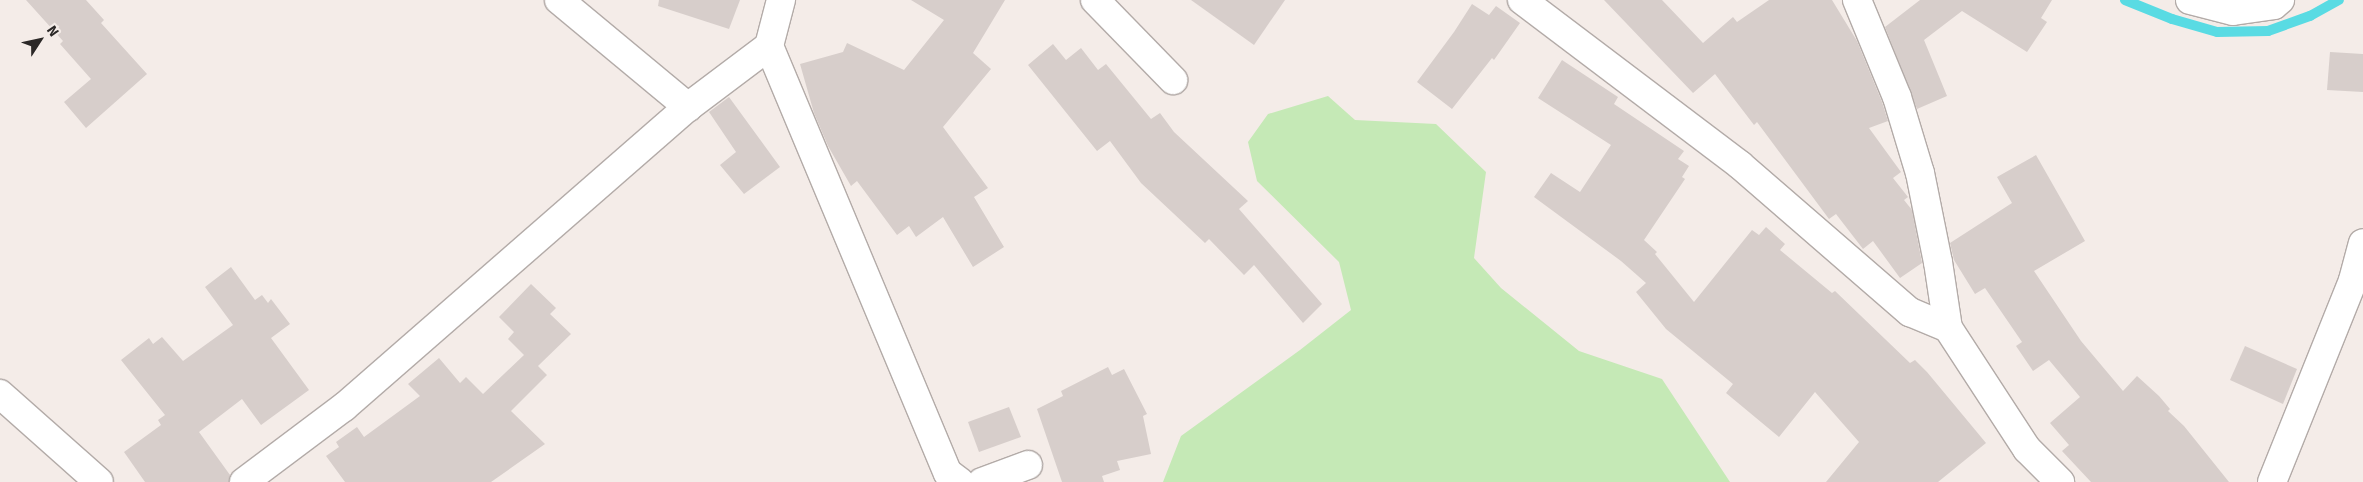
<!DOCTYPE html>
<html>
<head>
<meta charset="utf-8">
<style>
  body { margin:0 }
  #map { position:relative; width:2363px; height:482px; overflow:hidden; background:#f4ece8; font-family:Signika,sans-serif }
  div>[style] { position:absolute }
  .green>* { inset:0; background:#c5e9b6 }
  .stream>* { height:10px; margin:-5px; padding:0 5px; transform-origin:5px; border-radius:5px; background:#59dbe3 }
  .building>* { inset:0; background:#d7cecb }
  .roads { filter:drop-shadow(1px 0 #b3aba8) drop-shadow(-1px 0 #b3aba8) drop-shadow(0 1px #b3aba8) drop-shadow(0 -1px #b3aba8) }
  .street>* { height:28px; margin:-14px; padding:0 14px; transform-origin:14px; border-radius:14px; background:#fff }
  span { translate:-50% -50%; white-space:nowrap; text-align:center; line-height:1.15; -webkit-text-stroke:4px #f4ece8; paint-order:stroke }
  .north { position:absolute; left:15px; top:15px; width:50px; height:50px; -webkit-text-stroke:4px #f4ece8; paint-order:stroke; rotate:55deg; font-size:14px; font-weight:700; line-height:20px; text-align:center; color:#2b2827 }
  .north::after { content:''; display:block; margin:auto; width:18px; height:22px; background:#2b2827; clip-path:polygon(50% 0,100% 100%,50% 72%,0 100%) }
</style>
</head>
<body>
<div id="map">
  <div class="green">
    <div style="clip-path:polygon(1328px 96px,1355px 120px,1436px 124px,1486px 172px,1474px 258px,1501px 288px,1579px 351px,1662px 379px,1730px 482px,1163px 482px,1181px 436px,1300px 350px,1351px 310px,1339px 262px,1257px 181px,1248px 142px,1268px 114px)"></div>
  </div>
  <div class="stream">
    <div style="left:2125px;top:0;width:51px;rotate:22deg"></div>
    <div style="left:2172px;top:19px;width:47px;rotate:16.1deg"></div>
    <div style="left:2217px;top:32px;width:51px;rotate:-1.1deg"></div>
    <div style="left:2268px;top:31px;width:45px;rotate:-19.7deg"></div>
    <div style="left:2310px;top:16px;width:33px;rotate:-29deg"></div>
  </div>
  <div class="building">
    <div style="clip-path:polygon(26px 0,86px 0,104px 20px,101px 23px,147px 74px,86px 128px,64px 102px,91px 79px,60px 44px,63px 41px)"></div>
    <div style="clip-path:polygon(659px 0,740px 0,729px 29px,658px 6px)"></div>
    <div style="clip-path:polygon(911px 0,1005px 0,973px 53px,991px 69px,943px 127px,988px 188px,974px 197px,1004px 247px,973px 267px,943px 217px,916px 237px,909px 226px,897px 235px,857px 181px,851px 186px,828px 146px,814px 113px,800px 64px,843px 52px,847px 43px,904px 70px,944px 20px)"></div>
    <div style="clip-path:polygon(1191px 0,1285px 0,1254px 45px)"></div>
    <div style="clip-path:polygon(1604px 0,1662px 0,1703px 43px,1733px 17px,1737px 22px,1769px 0,1832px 0,1857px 41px,1882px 102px,1888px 121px,1869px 128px,1901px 172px,1893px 178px,1908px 197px,1904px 200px,1912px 210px,1922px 263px,1900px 278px,1873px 241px,1863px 249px,1836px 214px,1829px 219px,1757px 122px,1754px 125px,1715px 74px,1693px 93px)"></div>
    <div style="clip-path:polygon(1920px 0,2052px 0,2041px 18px,2047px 22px,2027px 52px,1962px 11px,1924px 40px,1947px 96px,1917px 109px,1885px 27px)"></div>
    <div style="clip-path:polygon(1472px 4px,1489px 15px,1496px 6px,1520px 23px,1494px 60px,1492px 58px,1452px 109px,1417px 82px,1454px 32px)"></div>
    <div style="clip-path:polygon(1053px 44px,1066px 60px,1081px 48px,1098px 70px,1106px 64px,1151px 119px,1160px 113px,1174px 132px,1248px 201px,1239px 209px,1322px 304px,1303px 323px,1254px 265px,1244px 275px,1209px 239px,1205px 243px,1141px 183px,1110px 141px,1097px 151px,1028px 65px)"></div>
    <div style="clip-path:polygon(2330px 52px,2363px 54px,2363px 92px,2327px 90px)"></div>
    <div style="clip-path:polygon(1562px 60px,1618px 97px,1614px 104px,1684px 151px,1678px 159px,1689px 166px,1682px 177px,1685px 179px,1644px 240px,1657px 252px,1655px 254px,1694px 302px,1752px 230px,1759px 235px,1766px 227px,1785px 244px,1780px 250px,1832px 293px,1835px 291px,1910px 363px,1915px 360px,1927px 372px,1986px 443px,1938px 482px,1826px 482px,1859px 442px,1815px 392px,1779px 437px,1726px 393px,1733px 384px,1666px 329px,1636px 292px,1646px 283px,1621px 261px,1534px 197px,1551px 173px,1580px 192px,1611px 145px,1538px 98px)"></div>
    <div style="clip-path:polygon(729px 97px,780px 167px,744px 194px,720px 165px,736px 152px,709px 112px)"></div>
    <div style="clip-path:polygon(2036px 155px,2085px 241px,2034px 271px,2081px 341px,2123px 391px,2137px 376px,2159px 396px,2170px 409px,2168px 411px,2184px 426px,2229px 482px,2091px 482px,2062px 451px,2069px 445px,2050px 423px,2080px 397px,2049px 360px,2033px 371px,2016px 346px,2022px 342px,1985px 288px,1975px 294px,1954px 260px,1950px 243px,2012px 203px,1997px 177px)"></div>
    <div style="clip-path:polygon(231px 267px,255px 300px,262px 295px,268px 303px,271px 299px,290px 324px,271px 338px,309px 390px,261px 425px,242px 399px,199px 432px,230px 475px,229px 482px,145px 482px,124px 452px,161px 425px,158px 420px,165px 415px,121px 360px,149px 338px,153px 344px,162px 337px,183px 361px,233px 325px,205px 287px)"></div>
    <div style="clip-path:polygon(531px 284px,556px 308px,550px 314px,571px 334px,538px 366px,547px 375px,511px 411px,545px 444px,491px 482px,345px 482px,326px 456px,339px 447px,336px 442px,357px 427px,364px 437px,420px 396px,408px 384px,439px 358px,460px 383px,466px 377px,483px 394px,524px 355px,508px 339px,514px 332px,499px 317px)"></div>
    <div style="clip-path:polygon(2245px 346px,2297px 369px,2283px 404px,2230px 380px)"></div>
    <div style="clip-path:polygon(1108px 367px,1112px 375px,1124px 369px,1147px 414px,1143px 416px,1151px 454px,1117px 461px,1120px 470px,1102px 476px,1104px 482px,1062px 482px,1037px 409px,1063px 396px,1061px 391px)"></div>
    <div style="clip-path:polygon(1009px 407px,1021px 437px,979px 452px,968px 422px)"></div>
  </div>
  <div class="roads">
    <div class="street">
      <div style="left:559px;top:0;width:168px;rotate:39.7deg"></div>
      <div style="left:1095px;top:0;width:112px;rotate:45.7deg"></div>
      <div style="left:1522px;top:0;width:273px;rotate:37.1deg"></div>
      <div style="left:1740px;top:165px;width:225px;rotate:40.9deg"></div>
      <div style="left:1910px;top:312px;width:41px;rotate:22.8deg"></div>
      <div style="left:1857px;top:0;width:105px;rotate:67.6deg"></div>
      <div style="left:1897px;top:97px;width:79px;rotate:73.2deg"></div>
      <div style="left:1920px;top:173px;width:91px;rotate:78.6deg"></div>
      <div style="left:1938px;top:262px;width:67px;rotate:81.4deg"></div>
      <div style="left:1948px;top:328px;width:145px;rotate:56.9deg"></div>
      <div style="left:2027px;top:449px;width:47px;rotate:45deg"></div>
      <div style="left:2190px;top:0;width:44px;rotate:14.3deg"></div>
      <div style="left:2233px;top:11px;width:41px;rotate:-8.3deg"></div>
      <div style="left:2274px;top:5px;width:8px;rotate:-40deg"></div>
      <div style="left:769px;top:46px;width:463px;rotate:67.3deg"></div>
      <div style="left:948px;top:473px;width:15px;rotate:37deg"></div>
      <div style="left:0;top:394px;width:132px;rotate:41.6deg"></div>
      <div style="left:244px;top:482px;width:125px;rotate:-36.9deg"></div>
      <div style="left:344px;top:407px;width:456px;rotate:-41.1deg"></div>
      <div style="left:688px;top:107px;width:101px;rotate:-37deg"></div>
      <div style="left:769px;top:46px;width:48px;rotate:-75.4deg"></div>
      <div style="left:982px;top:482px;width:49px;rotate:-20.3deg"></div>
      <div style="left:2272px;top:482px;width:218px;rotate:-68.1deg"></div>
      <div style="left:2353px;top:280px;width:38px;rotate:-75deg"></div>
    </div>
  </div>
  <div class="north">N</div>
</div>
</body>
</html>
